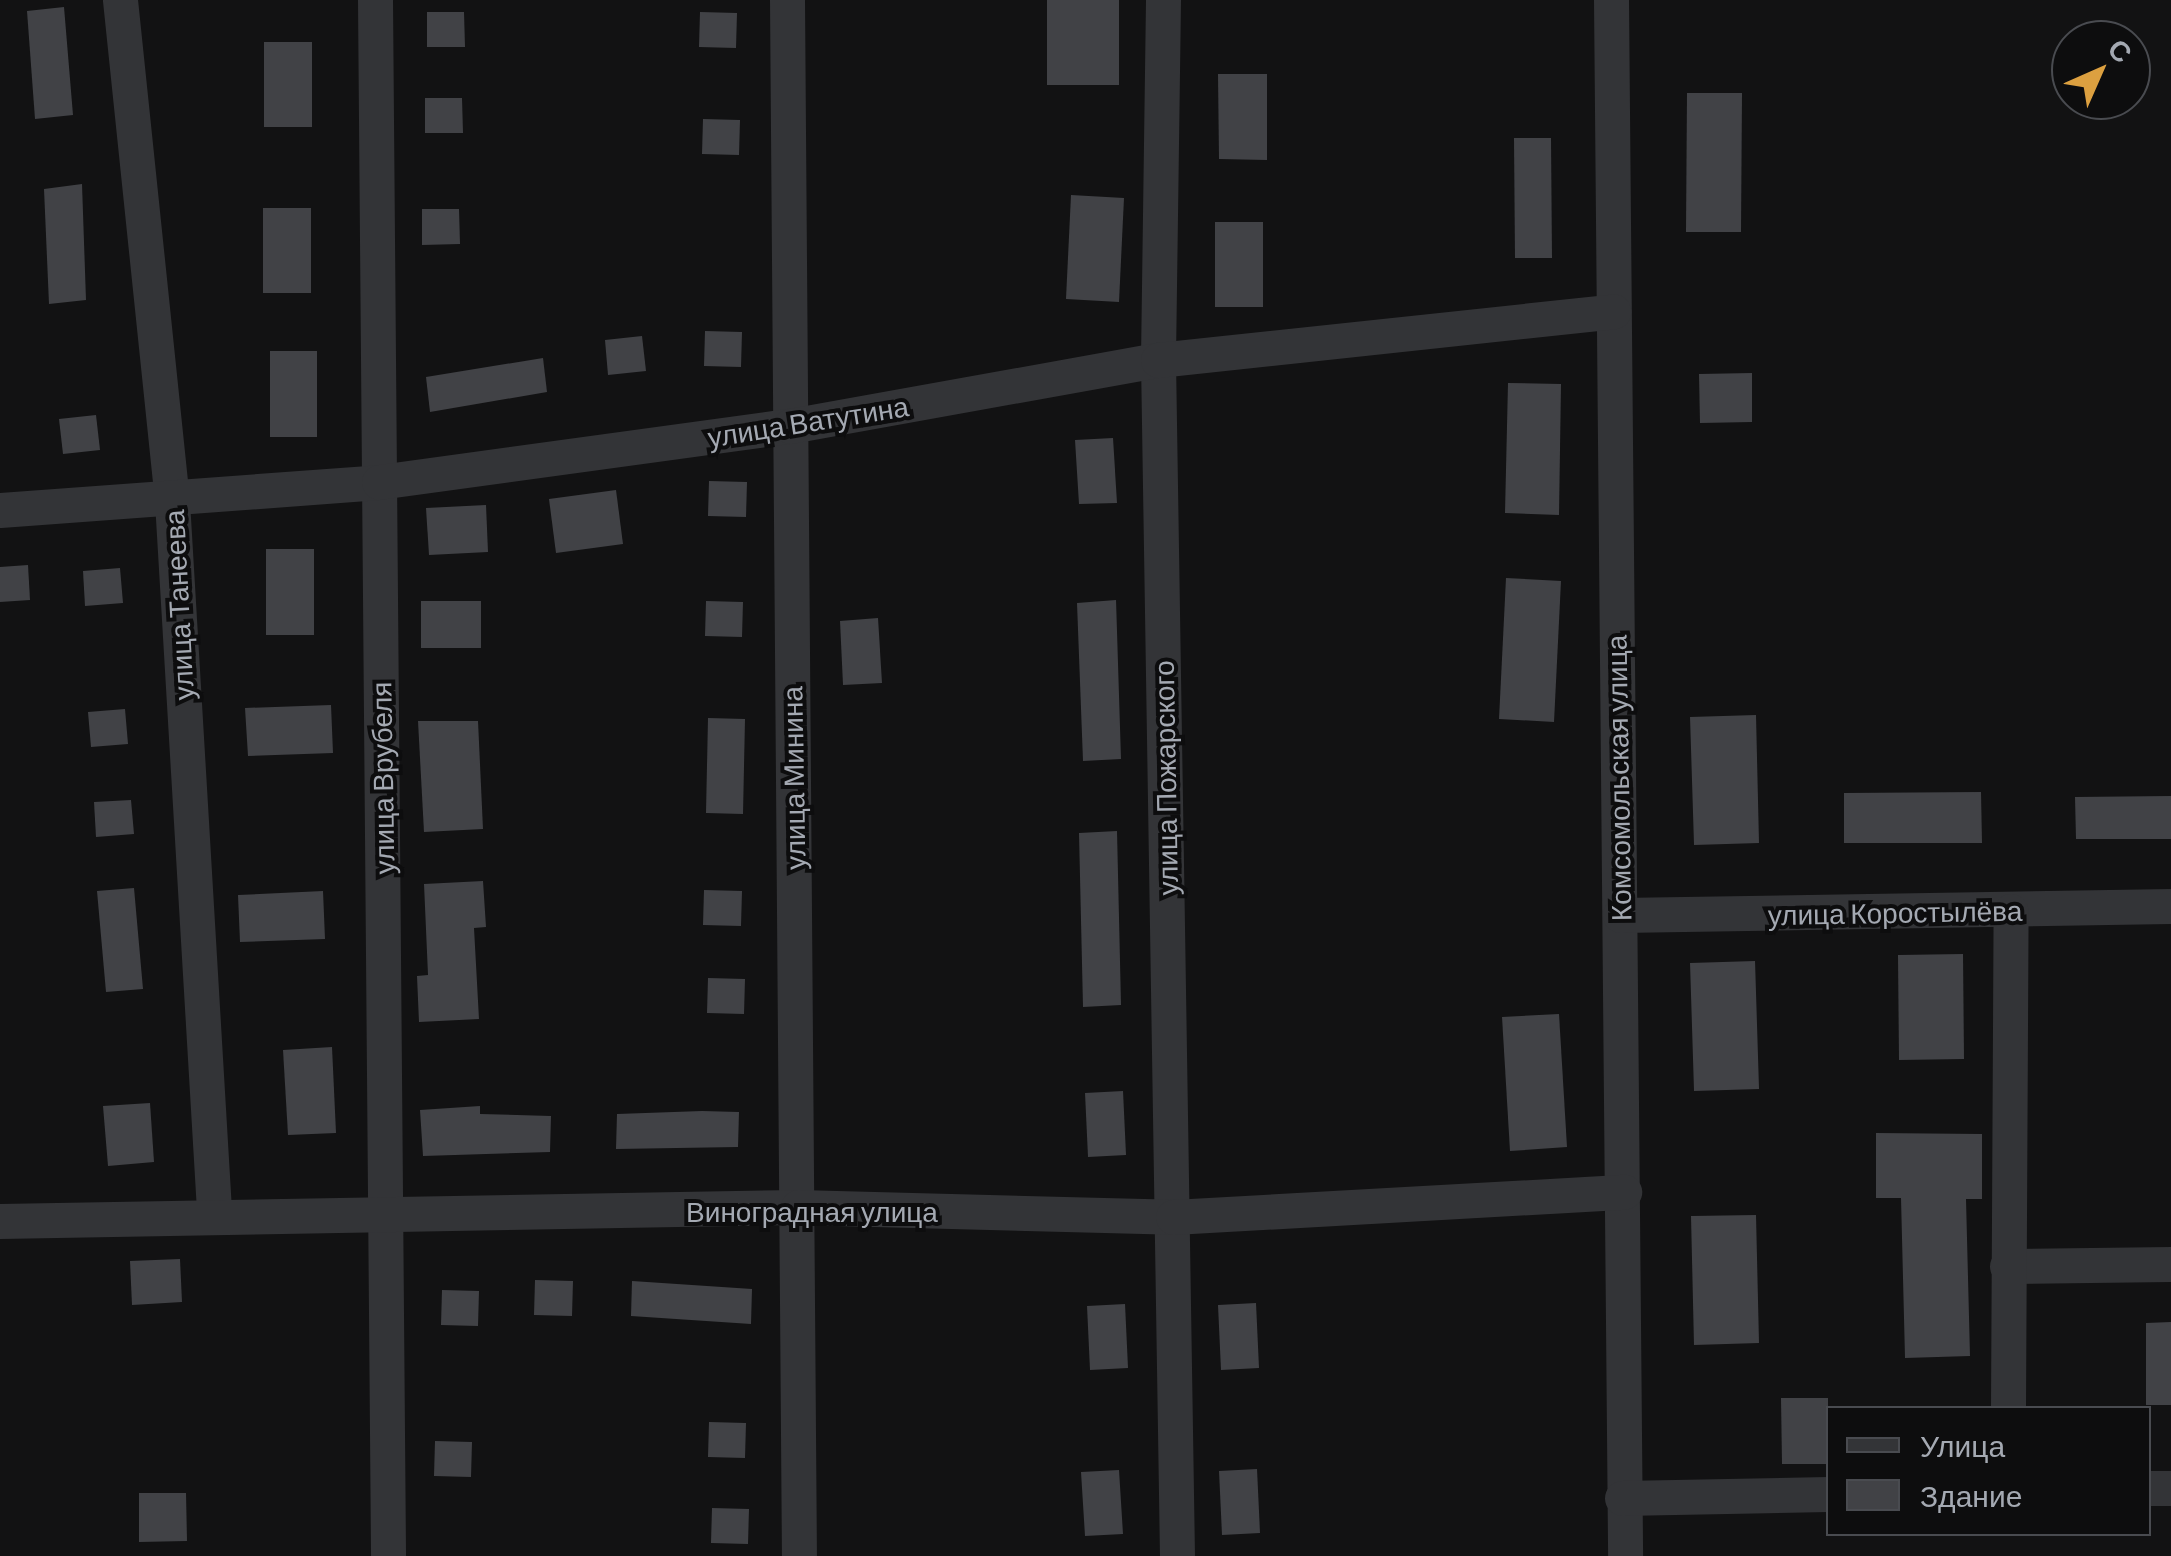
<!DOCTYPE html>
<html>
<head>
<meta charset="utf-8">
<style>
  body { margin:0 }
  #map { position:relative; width:2171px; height:1556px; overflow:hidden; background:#121213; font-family:Barlow,sans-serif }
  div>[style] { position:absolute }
  .building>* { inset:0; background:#414246 }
  .street>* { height:35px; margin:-17.5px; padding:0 17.5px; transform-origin:17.5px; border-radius:17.5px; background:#333437 }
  span { translate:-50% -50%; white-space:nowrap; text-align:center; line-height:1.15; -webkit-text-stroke:8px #0d0d0e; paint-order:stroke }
  .street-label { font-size:28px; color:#a4a9b2 }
  .legend { position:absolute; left:1826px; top:1406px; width:325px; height:130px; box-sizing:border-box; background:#0d0d0e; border:2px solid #494b50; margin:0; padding:12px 18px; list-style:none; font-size:30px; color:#a4a9b2 }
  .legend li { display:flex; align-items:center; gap:20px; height:50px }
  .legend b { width:50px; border:2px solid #494b50 }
  .north { position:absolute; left:2051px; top:20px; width:100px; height:100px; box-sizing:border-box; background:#0d0d0e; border:2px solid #494b50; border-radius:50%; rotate:45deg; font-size:28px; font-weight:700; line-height:40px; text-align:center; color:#a4a9b2 }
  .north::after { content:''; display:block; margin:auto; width:35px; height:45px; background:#dca040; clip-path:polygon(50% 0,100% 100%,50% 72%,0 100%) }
</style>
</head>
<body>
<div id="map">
  <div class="building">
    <div style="clip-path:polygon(1047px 0,1119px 0,1119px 85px,1047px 85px)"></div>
    <div style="clip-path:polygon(64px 7px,73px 115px,35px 119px,27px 11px)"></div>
    <div style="clip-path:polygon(427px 12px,464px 12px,465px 47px,427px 47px)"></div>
    <div style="clip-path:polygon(700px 12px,737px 13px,736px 48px,699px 47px)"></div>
    <div style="clip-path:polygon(264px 42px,312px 42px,312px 127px,264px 127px)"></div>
    <div style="clip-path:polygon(1218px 74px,1267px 74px,1267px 160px,1219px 159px)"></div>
    <div style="clip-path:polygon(1687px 93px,1742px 93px,1741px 232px,1686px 232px)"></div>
    <div style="clip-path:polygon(425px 98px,462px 98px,463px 133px,425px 133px)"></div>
    <div style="clip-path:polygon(703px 119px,740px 120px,739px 155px,702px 154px)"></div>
    <div style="clip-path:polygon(1514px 138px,1551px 138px,1552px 258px,1515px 258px)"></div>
    <div style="clip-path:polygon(82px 184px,86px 300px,49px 304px,44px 189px)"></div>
    <div style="clip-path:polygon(1071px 195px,1124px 198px,1119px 302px,1066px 299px)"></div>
    <div style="clip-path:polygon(263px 208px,311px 208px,311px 293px,263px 293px)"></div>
    <div style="clip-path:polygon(422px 209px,459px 209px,460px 244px,422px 245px)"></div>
    <div style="clip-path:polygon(1215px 222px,1263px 222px,1263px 307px,1215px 307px)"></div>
    <div style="clip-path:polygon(705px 331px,742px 332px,741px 367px,704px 366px)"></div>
    <div style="clip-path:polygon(642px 336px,646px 371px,608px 375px,605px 340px)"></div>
    <div style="clip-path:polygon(270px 351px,317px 351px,317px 437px,270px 437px)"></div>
    <div style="clip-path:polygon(543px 358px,547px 392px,430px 412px,426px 377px)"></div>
    <div style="clip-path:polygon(1752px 373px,1752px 422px,1700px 423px,1699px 374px)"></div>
    <div style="clip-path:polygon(1508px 383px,1561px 384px,1559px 515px,1505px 513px)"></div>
    <div style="clip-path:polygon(96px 415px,100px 450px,63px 454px,59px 419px)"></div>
    <div style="clip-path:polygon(1113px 438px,1117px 503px,1079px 504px,1075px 440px)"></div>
    <div style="clip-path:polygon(709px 481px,747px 482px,746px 517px,708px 516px)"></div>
    <div style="clip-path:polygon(616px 490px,623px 544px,556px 553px,549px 499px)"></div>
    <div style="clip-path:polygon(486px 505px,488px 552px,429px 555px,426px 508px)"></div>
    <div style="clip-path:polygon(266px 549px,314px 549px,314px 635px,266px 635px)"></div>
    <div style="clip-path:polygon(28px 565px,30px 600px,0 602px,0 567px)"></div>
    <div style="clip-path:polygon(120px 568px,123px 603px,85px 606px,83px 571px)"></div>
    <div style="clip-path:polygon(1506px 578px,1561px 581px,1554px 722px,1499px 719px)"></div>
    <div style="clip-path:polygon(1116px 600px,1121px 759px,1083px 761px,1077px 603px)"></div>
    <div style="clip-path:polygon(421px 601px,481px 601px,481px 648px,421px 648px)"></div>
    <div style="clip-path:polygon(706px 601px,743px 602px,742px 637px,705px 636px)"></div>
    <div style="clip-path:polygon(878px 618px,882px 683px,843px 685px,840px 621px)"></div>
    <div style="clip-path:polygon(331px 705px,333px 753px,248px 756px,245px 708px)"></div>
    <div style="clip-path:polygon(125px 709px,128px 744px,91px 747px,88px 712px)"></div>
    <div style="clip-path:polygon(1756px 715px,1759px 843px,1694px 845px,1690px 717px)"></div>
    <div style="clip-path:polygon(708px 718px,745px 719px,743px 814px,706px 813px)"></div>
    <div style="clip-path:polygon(418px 721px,478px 721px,483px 829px,424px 832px)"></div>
    <div style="clip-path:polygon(1981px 792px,1982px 843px,1844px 843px,1844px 793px)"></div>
    <div style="clip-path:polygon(2171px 796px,2171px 839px,2076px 839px,2075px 797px)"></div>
    <div style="clip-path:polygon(131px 800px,134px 834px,96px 837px,94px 802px)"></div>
    <div style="clip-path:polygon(1117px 831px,1121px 1005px,1083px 1007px,1079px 833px)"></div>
    <div style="clip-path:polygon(483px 881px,486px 927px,474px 928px,479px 1019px,419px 1022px,417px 976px,428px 975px,424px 884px)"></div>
    <div style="clip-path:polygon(134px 888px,143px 989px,106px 992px,97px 891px)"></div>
    <div style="clip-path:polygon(704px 890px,742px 891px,741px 926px,703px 925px)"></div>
    <div style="clip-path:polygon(323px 891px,325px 939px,240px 942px,238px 895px)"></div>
    <div style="clip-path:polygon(1963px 954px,1964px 1059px,1899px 1060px,1898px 955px)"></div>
    <div style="clip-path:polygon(1755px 961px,1759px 1089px,1694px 1091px,1690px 963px)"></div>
    <div style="clip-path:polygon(708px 978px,745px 979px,744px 1014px,707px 1013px)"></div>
    <div style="clip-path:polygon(1559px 1014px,1567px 1147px,1510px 1151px,1502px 1017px)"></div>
    <div style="clip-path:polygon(332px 1047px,336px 1133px,288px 1135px,283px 1050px)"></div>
    <div style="clip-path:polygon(1123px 1091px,1126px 1155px,1088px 1157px,1085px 1093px)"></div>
    <div style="clip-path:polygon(150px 1103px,154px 1162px,108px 1166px,103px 1106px)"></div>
    <div style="clip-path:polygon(480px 1106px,480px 1114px,551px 1116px,550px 1152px,423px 1156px,420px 1110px)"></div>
    <div style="clip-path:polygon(702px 1111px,739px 1112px,738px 1147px,616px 1149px,617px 1114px)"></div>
    <div style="clip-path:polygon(1876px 1133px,1982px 1134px,1982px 1199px,1966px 1199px,1970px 1356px,1905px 1358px,1901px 1198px,1876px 1198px)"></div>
    <div style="clip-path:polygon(1756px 1215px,1759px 1343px,1694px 1345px,1691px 1216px)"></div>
    <div style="clip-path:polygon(180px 1259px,182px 1302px,132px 1305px,130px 1261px)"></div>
    <div style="clip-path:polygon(535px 1280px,573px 1281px,572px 1316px,534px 1315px)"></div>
    <div style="clip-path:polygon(632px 1281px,752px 1289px,751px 1324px,631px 1316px)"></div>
    <div style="clip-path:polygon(442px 1290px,479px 1291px,478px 1326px,441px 1325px)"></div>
    <div style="clip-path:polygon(1256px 1303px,1259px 1368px,1221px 1370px,1218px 1305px)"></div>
    <div style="clip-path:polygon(1125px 1304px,1128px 1368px,1090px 1370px,1087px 1306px)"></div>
    <div style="clip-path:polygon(2171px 1322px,2171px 1405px,2146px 1405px,2146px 1323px)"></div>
    <div style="clip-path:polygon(1781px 1398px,1828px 1398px,1828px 1464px,1782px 1464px)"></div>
    <div style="clip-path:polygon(709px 1422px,746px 1423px,745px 1458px,708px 1457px)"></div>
    <div style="clip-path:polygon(435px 1441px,472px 1442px,471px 1477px,434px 1476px)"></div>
    <div style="clip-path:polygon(1257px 1469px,1260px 1533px,1222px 1535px,1219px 1471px)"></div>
    <div style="clip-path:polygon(1119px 1470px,1123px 1534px,1085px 1536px,1081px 1472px)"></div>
    <div style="clip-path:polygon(139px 1493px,186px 1493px,187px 1541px,139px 1542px)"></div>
    <div style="clip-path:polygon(712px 1508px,749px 1509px,748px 1544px,711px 1543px)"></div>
  </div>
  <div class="street">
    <div style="left:120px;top:0;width:504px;rotate:84.07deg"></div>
    <div style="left:172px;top:501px;width:711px;rotate:86.61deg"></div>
    <div style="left:375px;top:0;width:1556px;rotate:89.52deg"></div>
    <div style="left:787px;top:0;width:1556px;rotate:89.56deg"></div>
    <div style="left:1163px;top:0;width:360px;rotate:90.8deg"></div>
    <div style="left:1158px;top:360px;width:1196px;rotate:89.09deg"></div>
    <div style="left:1611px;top:0;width:1556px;rotate:89.48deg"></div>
    <div style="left:0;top:510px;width:380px;rotate:-4.2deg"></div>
    <div style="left:379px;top:482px;width:415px;rotate:-7.8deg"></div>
    <div style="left:790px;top:426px;width:374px;rotate:-10.2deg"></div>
    <div style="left:1158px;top:360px;width:458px;rotate:-6.1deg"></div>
    <div style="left:1620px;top:915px;width:551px;rotate:-0.94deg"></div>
    <div style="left:0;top:1221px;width:798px;rotate:-1.01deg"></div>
    <div style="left:798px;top:1207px;width:375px;rotate:1.5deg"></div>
    <div style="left:1173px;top:1217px;width:452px;rotate:-3.2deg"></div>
    <div style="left:2007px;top:1266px;width:164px;rotate:-0.7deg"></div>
    <div style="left:2008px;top:1408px;width:497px;rotate:-89.7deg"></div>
    <div style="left:2148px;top:1488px;width:23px"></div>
    <div style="left:1622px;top:1498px;width:206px;rotate:-1.1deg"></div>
  </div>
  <div class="street-label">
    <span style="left:808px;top:421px;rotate:-9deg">улица Ватутина</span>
    <span style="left:178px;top:605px;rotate:-93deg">улица Танеева</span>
    <span style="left:382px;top:778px;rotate:-91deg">улица Врубеля</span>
    <span style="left:793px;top:778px;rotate:-91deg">улица Минина</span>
    <span style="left:1165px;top:778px;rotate:-91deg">улица Пожарского</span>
    <span style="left:1618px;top:778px;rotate:-91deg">Комсомольская улица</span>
    <span style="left:1895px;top:912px;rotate:-1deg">улица Коростылёва</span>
    <span style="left:812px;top:1211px">Виноградная улица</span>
  </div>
  <ul class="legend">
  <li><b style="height:12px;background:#333437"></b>Улица</li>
  <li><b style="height:28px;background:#414246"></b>Здание</li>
  </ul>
  <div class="north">С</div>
</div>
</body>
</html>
